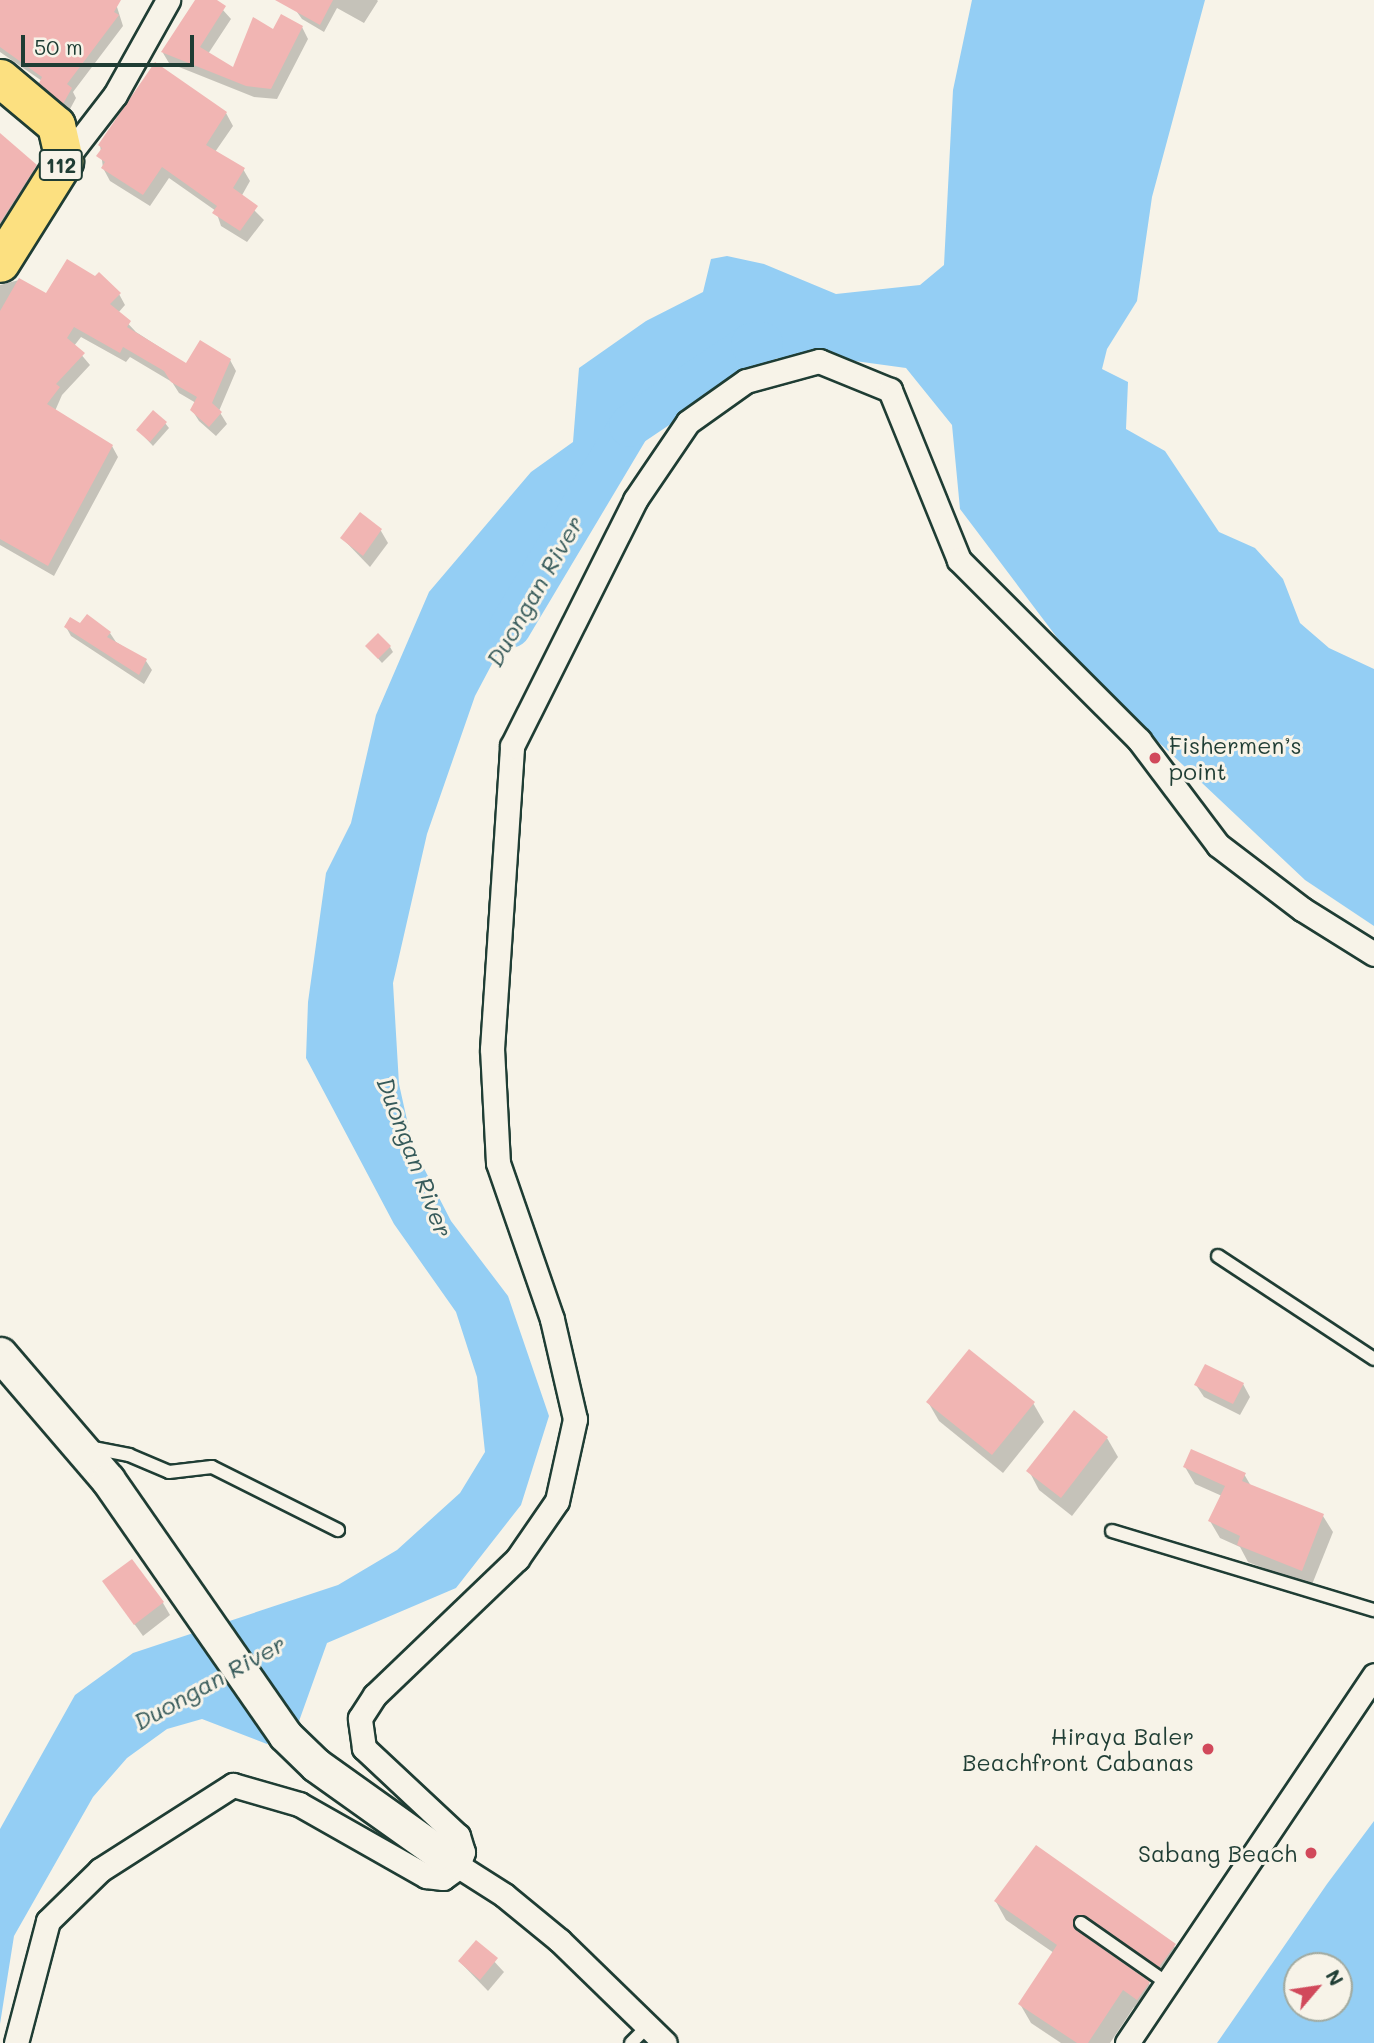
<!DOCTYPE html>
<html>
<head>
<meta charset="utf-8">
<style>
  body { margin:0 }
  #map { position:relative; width:1374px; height:2043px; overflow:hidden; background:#f7f3e8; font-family:Mali,sans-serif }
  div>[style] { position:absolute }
  .water>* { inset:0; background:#94cef4 }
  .shadow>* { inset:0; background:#0003 }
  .river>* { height:42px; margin:-21px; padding:0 21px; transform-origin:21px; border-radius:21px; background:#94cef4 }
  .building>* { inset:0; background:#f1b5b3 }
  .roads { filter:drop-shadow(2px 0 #1f3d34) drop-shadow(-2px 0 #1f3d34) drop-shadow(0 2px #1f3d34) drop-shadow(0 -2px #1f3d34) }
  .lane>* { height:12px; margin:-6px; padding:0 6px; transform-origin:6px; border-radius:6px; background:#f7f3e8 }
  .street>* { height:23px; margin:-11.5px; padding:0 11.5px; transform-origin:11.5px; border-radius:11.5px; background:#f7f3e8 }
  .secondary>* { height:33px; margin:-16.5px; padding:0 16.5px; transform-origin:16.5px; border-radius:16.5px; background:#f7f3e8 }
  .primary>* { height:37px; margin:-18.5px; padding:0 18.5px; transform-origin:18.5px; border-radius:18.5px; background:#fce080 }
  .dots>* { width:19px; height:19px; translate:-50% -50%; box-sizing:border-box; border:4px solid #f7f3e8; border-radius:50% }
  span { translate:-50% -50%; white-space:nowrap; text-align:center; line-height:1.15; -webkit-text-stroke:6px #f7f3e8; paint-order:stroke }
  .shield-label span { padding:2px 5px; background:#f7f3e8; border:2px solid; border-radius:5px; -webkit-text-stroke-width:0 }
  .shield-label { font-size:21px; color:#1f3d34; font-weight:700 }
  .poi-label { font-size:23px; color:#1f3d34 }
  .left { translate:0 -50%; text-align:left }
  .right { translate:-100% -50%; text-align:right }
  .water-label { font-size:24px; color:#365a5a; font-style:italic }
  .north { position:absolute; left:1283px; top:1952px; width:70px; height:70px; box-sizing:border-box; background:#f7f3e8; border:2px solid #a1aaa0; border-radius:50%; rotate:61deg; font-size:19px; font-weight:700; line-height:28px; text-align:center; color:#1f3d34 }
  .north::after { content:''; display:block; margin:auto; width:24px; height:32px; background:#d1495b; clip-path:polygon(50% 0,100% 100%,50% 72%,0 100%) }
  .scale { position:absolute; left:21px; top:35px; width:173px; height:32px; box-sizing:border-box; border:4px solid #1f3d34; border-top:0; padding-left:9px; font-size:21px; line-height:24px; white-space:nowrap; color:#1f3d34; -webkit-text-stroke:5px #f7f3e8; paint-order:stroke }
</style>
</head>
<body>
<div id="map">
  <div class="water">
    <div style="clip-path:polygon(972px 0,1205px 0,1152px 197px,1137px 301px,1107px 349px,1102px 369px,1128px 382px,1126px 429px,1165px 451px,1219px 532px,1255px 548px,1283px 579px,1300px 623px,1329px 648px,1374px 669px,1374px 926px,1305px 880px,1080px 668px,960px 509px,952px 425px,906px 368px,811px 355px,733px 363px,693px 378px,639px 419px,581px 496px,475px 696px,427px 834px,393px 983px,399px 1084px,413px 1147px,451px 1221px,508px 1296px,549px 1416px,521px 1505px,456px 1588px,327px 1643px,298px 1724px,267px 1744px,202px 1719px,167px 1729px,127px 1758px,93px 1797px,14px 1936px,0 2024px,0 1829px,75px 1695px,133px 1653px,338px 1585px,397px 1550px,460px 1493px,485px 1452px,477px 1377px,456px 1312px,394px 1224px,306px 1058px,308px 1002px,326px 873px,351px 823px,376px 715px,429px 592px,531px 472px,573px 442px,579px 368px,646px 321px,703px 292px,711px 259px,727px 256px,764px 264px,836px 294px,920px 285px,944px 265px,953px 90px)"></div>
    <div style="clip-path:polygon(evenodd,1374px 1821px,1374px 2043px,1217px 2043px,1327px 1884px,1374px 1821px,1297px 1966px,1339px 1966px,1339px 2008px,1297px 2008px,1297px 1966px)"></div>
  </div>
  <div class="shadow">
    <div style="clip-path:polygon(0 0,108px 0,117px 7px,123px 26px,73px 92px,76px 98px,69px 111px,46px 92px,42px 81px,0 52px)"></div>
    <div style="clip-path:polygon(197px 0,214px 0,231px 19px,208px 54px,234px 70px,274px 31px,302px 27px,308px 39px,277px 99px,254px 97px,169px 63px,163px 53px)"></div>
    <div style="clip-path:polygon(304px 0,377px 0,378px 1px,364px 23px,337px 8px,324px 32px,302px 19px,297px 12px)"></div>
    <div style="clip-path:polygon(226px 113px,233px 126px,215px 152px,243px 169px,250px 181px,241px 197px,264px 220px,247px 242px,221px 226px,216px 211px,169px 178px,150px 206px,110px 181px,103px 168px,100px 145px)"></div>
    <div style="clip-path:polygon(0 136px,41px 177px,0 243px)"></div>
    <div style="clip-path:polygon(19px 280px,46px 296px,119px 294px,125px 305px,118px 313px,136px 332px,187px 365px,230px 360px,236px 371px,219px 411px,227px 424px,216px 436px,199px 421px,192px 410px,196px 403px,179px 393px,172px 382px,130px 357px,126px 362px,81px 337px,74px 346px,90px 365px,62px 395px,55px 411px,112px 446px,118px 457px,54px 576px,0 545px,0 285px)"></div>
    <div style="clip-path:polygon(165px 423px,169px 428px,153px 446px,138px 430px)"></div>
    <div style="clip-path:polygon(360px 515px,381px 531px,388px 543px,370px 567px,342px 538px)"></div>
    <div style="clip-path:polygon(81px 625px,110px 633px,116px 642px,146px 661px,152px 670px,144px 684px,71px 636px,66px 627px)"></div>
    <div style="clip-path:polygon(368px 647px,390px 647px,393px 652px,382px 663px)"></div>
    <div style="clip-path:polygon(1243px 1384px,1250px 1397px,1240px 1415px,1204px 1397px,1196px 1385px)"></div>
    <div style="clip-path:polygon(928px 1402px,1033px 1403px,1044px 1422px,1003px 1473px,939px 1421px)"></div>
    <div style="clip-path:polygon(1107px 1438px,1118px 1457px,1072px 1516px,1039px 1490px,1029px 1471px)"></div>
    <div style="clip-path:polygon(1185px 1467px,1244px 1474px,1251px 1486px,1323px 1516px,1333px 1532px,1311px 1587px,1248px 1562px,1240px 1547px,1220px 1538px,1210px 1521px,1222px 1496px,1195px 1484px)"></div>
    <div style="clip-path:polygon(104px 1582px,163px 1603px,170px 1615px,143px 1636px)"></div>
    <div style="clip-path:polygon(1037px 1848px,1174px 1946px,1185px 1964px,1170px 1985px,1098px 1934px,1083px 1937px,1149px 1983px,1159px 2002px,1148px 2018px,1134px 2007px,1110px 2043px,1061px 2043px,1031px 2023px,1020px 2004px,1054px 1953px,1006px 1920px,996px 1902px)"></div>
    <div style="clip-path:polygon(476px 1942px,504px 1972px,488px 1991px,460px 1962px)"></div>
  </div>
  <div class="river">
    <div style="left:510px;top:627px;width:234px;rotate:-59.2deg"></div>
    <div style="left:630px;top:426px;width:147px;rotate:-33.9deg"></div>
    <div style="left:752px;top:344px;width:10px;rotate:-6deg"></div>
  </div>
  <div class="building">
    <div style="clip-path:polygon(0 0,121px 0,114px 12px,119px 15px,67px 84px,72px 88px,63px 104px,39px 83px,42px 77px,0 47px)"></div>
    <div style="clip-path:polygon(195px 0,217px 0,226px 6px,200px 47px,233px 67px,253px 17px,273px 29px,281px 14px,303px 26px,271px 89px,246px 86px,161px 52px)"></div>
    <div style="clip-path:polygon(275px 0,333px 0,320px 25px)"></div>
    <div style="clip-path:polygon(155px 62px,227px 112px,206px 145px,245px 168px,233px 188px,258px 206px,240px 231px,212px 213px,217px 206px,162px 167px,143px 195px,101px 168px,105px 162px,96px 156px,102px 148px,98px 145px)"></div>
    <div style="clip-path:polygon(0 133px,37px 165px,0 223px)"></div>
    <div style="clip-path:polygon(67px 259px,95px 276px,99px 272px,121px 293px,110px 304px,131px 321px,127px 327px,186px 363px,200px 340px,231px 359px,212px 403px,222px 412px,209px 427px,190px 410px,197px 397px,171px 382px,164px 371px,123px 347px,120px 353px,74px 327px,67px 338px,85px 353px,56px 384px,60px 387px,47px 404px,113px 445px,48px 566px,0 539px,0 311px,19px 278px,46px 293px)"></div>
    <div style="clip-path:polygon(153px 410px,167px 422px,150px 442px,136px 430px)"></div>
    <div style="clip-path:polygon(360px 512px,382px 529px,363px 556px,340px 538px)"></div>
    <div style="clip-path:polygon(87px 614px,111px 632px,107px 637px,147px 659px,139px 675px,64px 627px,70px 617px,80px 623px)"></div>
    <div style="clip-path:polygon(378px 633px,391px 646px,378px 659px,365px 646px)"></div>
    <div style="clip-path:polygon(969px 1349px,1035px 1402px,992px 1455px,926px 1402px)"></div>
    <div style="clip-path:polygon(1205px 1364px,1244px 1383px,1233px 1404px,1194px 1385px)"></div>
    <div style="clip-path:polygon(1074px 1410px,1108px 1437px,1061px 1498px,1026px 1471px)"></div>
    <div style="clip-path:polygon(1191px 1449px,1246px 1473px,1242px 1481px,1324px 1514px,1302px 1571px,1237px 1545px,1240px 1536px,1208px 1521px,1225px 1486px,1183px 1467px)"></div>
    <div style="clip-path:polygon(132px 1559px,164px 1602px,134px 1625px,102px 1581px)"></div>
    <div style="clip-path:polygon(1036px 1845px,1176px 1944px,1159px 1967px,1086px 1916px,1074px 1917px,1076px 1930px,1150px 1982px,1137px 2000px,1123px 1990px,1088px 2043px,1077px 2043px,1018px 2004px,1057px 1945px,994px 1901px)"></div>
    <div style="clip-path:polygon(476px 1940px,498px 1958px,480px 1980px,458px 1961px)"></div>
  </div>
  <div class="roads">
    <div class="lane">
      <div style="left:1218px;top:1256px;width:187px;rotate:33.4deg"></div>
      <div style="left:88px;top:1447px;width:42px;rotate:11deg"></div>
      <div style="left:129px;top:1455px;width:43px;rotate:23deg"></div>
      <div style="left:169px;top:1472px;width:43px;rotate:-6.6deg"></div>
      <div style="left:212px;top:1467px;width:141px;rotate:26.6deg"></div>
      <div style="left:1112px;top:1531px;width:274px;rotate:16.8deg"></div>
      <div style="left:1081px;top:1923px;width:105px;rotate:34.9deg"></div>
      <div style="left:631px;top:2043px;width:24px;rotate:-45deg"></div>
    </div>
    <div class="street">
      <div style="left:64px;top:161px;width:83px;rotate:-52.3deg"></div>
      <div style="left:115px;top:95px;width:109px;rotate:-60.8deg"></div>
      <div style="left:446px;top:1858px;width:69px;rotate:32.5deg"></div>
      <div style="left:504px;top:1895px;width:72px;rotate:39.4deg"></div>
      <div style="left:560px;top:1941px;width:146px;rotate:44.2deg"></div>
      <div style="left:16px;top:2043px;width:126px;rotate:-75.3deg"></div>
      <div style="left:48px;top:1921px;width:73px;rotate:-44.4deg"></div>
      <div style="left:100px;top:1870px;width:158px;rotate:-32.6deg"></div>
      <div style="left:233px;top:1785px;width:69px;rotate:16.1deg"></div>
      <div style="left:299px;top:1804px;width:146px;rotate:29.6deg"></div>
      <div style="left:426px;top:1876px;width:17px;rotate:7deg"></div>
      <div style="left:443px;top:1878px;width:19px;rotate:-36deg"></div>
      <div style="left:458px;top:1867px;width:16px;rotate:-72deg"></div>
      <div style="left:463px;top:1852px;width:17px;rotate:-107deg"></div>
      <div style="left:458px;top:1836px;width:129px;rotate:-136.9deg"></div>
      <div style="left:364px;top:1748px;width:30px;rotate:-98deg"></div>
      <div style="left:360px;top:1718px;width:27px;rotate:-57deg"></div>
      <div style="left:375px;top:1695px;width:197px;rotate:-43.8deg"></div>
      <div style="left:517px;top:1559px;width:70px;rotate:-55.4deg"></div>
      <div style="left:557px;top:1501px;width:84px;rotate:-77.6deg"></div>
      <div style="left:575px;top:1419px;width:103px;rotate:-103deg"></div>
      <div style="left:552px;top:1319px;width:165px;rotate:-109.1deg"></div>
      <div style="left:498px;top:1163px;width:114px;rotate:-93deg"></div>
      <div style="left:492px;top:1049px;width:304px;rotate:-86.2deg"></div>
      <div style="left:512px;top:746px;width:275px;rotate:-63.4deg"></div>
      <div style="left:635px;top:500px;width:94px;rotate:-55.8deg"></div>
      <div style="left:688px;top:422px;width:71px;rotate:-35.3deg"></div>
      <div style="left:746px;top:381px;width:76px;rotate:-15.3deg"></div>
      <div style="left:819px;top:361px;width:77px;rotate:22.2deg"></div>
      <div style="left:890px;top:390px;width:183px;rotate:67.9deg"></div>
      <div style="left:959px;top:560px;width:255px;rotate:45deg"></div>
      <div style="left:1139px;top:740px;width:131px;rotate:53deg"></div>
      <div style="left:1218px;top:845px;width:106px;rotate:37.3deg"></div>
      <div style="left:1302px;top:909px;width:85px;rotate:32deg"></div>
      <div style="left:1127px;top:2043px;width:443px;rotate:-56.1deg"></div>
    </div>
    <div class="secondary">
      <div style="left:0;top:1354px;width:166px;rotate:49.4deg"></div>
      <div style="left:108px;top:1480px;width:310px;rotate:55.2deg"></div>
      <div style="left:285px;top:1735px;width:43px;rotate:44.1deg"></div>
      <div style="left:316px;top:1765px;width:150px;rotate:35.5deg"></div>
    </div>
    <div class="primary">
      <div style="left:0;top:78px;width:73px;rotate:40deg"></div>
      <div style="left:56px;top:125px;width:37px;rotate:77deg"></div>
      <div style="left:64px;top:161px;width:120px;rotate:122.1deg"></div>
    </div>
  </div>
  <div class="dots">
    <div style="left:1155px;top:758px;background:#d1495b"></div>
    <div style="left:1208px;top:1749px;background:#d1495b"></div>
    <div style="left:1311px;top:1853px;background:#d1495b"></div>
  </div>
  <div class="shield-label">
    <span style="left:61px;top:165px">112</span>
  </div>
  <div class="poi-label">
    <span class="left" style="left:1169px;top:758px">Fishermen’s<br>point</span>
    <span class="right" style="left:1194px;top:1749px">Hiraya Baler<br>Beachfront Cabanas</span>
    <span class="right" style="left:1297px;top:1853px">Sabang Beach</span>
  </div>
  <div class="water-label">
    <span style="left:534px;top:591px;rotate:-60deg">Duongan River</span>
    <span style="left:415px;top:1157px;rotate:69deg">Duongan River</span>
    <span style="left:209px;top:1682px;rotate:-29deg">Duongan River</span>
  </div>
  <div class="north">N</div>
  <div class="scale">50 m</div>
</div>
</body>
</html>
